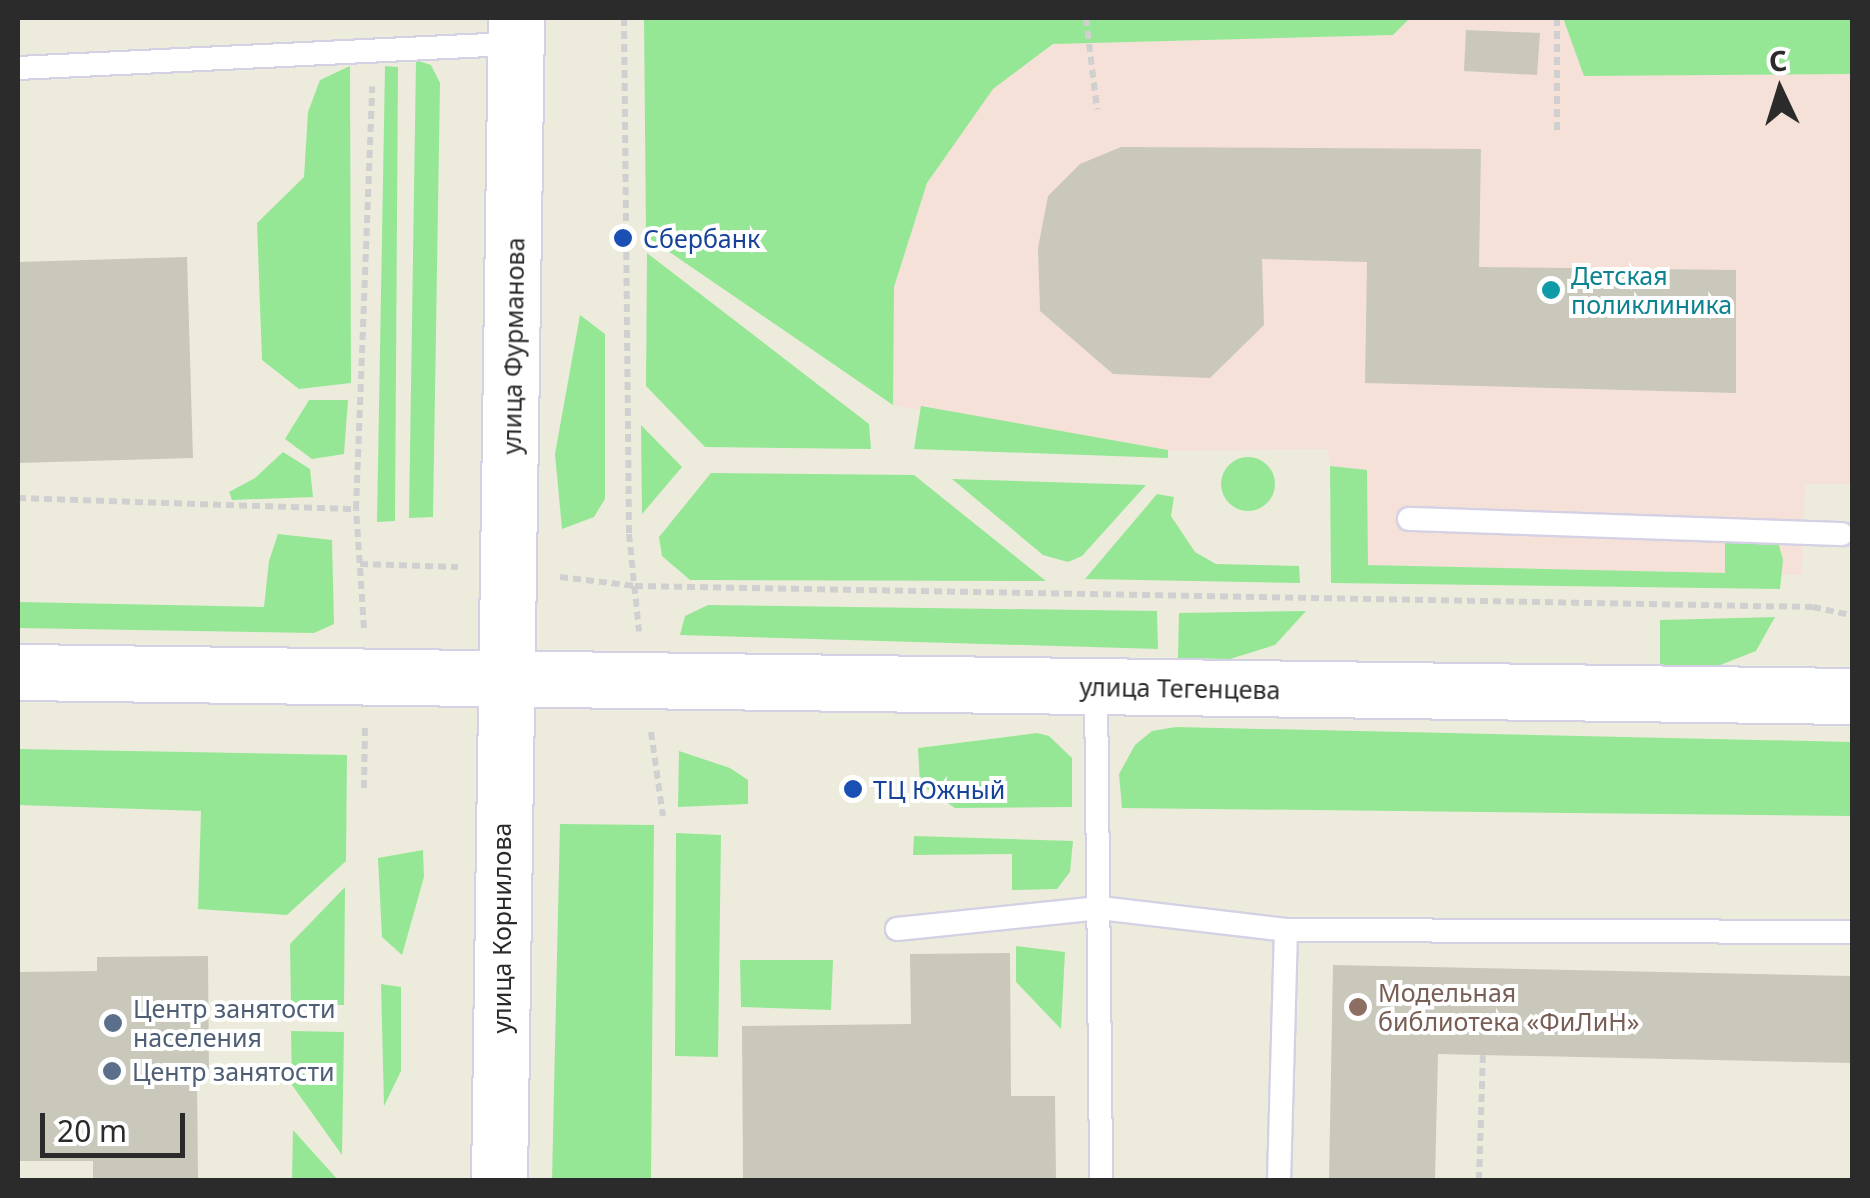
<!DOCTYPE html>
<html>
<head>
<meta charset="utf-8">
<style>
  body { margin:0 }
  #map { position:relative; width:1870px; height:1198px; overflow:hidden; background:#edecdc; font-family:"Noto Sans",sans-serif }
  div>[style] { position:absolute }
  .medical>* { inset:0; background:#f5e1d8 }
  .green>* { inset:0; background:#95e795 }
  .round { border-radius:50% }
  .building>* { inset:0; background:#c9c8bb }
  .path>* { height:6px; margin-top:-3px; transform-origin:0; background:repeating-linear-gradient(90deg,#d0d0d0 0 8px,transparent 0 13px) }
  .roads { filter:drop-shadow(2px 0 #d4d1e4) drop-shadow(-2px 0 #d4d1e4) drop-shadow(0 2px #d4d1e4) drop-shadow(0 -2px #d4d1e4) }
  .lane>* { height:22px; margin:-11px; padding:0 11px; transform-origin:11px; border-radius:11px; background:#fff }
  .secondary>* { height:55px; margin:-27.5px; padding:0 27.5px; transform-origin:27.5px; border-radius:27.5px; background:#fff }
  .dots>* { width:28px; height:28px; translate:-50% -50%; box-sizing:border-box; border:5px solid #fff; border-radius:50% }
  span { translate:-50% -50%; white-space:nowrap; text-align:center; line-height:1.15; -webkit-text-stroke:8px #fff; paint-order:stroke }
  .transit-label { font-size:25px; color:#164399 }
  .left { translate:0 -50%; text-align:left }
  .culture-label { font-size:25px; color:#0d838f }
  .street-label { font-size:25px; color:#2b2b2b }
  .education-label { font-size:25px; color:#785e54 }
  .service-label { font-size:25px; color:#4e5e75 }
  .frame { position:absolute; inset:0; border:20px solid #2b2b2b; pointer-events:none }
  .north { position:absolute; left:1730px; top:40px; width:100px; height:100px; -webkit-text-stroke:8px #fff; paint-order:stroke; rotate:356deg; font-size:28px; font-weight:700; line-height:40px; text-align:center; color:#2b2b2b }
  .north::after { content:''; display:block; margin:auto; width:35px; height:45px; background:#2b2b2b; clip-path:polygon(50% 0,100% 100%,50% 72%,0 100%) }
  .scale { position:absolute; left:40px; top:1113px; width:145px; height:45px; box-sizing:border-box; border:5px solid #2b2b2b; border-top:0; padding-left:12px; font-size:30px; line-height:35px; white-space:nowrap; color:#2b2b2b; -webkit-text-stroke:8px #fff; paint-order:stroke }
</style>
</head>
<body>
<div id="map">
  <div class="medical">
    <div style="clip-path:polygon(1410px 18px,1563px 18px,1585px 76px,1852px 74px,1852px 484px,1805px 484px,1802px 575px,1368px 565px,1367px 471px,1330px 466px,1327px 449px,1173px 451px,893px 405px,894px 287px,927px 183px,993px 89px,1054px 44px,1393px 35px)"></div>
  </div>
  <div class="green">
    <div style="clip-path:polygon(644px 18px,1410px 18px,1393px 35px,1053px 44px,993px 89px,927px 183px,894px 287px,893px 405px,646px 236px)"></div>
    <div style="clip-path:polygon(1563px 18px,1852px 18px,1852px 74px,1584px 76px)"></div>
    <div style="clip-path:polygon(416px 60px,431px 65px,440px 83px,433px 517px,409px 518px)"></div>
    <div style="clip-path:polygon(350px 66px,351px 383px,299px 389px,262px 360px,257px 223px,304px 177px,308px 112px,320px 80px)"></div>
    <div style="clip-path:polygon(385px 66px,398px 67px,395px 521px,377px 522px)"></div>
    <div style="clip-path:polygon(647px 253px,869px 424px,871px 449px,705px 447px,646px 386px)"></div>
    <div style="clip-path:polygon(580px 315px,605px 334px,605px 499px,594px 517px,562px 529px,555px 454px)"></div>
    <div style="clip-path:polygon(309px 400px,348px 400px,344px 454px,312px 459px,285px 439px)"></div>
    <div style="clip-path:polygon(921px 406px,1168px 450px,1168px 458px,914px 449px)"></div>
    <div style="clip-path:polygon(641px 425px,682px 467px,642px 514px)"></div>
    <div style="clip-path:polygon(283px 452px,310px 469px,313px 497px,232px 500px,229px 492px,255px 478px)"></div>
    <div class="round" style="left:1221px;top:457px;width:54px;height:54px"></div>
    <div style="clip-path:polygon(1330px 466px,1367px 470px,1368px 565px,1725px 573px,1725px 519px,1758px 522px,1778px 542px,1783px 560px,1780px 589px,1331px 583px)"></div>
    <div style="clip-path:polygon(711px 473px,914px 475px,1046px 581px,690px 580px,662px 556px,659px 537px)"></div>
    <div style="clip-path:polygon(952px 479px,1146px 485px,1082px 556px,1068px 562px,1043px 555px)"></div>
    <div style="clip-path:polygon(1157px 494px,1174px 497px,1171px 516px,1195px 552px,1216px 564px,1299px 566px,1300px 583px,1085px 579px)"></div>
    <div style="clip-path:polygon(278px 534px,332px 540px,334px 624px,314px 633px,18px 628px,18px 602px,264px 607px,269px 561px)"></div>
    <div style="clip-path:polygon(708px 605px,1157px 611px,1158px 649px,680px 635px,685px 616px)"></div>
    <div style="clip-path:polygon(1306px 611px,1275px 645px,1230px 659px,1178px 658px,1179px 613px)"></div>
    <div style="clip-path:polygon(1775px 617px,1756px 651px,1710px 669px,1660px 667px,1660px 620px)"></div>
    <div style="clip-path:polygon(1176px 727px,1852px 742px,1852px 816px,1122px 808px,1119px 774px,1135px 745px,1152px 731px)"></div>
    <div style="clip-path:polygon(1037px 733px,1049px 736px,1072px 758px,1072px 807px,955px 808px,920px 784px,918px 748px)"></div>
    <div style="clip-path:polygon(18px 749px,347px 755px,346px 861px,287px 915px,198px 909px,201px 811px,18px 805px)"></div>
    <div style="clip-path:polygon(679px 751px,730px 768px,748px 780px,748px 804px,678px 807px)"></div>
    <div style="clip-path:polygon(560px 824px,654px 825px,651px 1180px,552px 1180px)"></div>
    <div style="clip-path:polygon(676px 833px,721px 835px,718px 1057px,675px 1056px)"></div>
    <div style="clip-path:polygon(914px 836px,1073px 841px,1070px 872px,1057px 889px,1012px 890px,1012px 854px,913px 855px)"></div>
    <div style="clip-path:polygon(423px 850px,424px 877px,402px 955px,382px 937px,378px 858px)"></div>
    <div style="clip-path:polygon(345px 887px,344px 1005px,291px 1004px,290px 944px)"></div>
    <div style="clip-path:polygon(1016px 946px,1065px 952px,1061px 1029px,1016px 982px)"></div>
    <div style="clip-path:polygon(740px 960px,833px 960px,831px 1010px,741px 1007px)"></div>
    <div style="clip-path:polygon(381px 984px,401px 987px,401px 1071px,384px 1106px)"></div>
    <div style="clip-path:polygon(291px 1031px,344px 1032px,342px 1155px,292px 1085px)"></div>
    <div style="clip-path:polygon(293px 1130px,338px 1180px,292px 1180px)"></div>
  </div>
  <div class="building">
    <div style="clip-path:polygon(1466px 30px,1540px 33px,1537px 75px,1464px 71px)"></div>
    <div style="clip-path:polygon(1121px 147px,1481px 149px,1479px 267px,1736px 270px,1736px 393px,1365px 383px,1367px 262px,1262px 259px,1264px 325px,1210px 378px,1113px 374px,1040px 311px,1038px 248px,1048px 196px,1080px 164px)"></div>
    <div style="clip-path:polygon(187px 257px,193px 458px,18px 463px,18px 262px)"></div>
    <div style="clip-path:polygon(1010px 953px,1011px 1096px,1055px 1096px,1056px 1180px,743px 1180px,742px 1026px,911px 1024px,910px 954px)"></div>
    <div style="clip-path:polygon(208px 956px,209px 1074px,197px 1074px,198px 1180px,93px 1180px,93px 1161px,18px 1161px,18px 972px,97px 971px,97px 957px)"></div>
    <div style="clip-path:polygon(1333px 965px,1852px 976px,1852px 1063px,1438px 1054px,1435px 1180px,1329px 1180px)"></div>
  </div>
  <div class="path">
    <div style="left:624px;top:18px;width:516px;rotate:89.44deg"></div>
    <div style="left:629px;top:534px;width:98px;rotate:84.1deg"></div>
    <div style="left:1086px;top:18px;width:92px;rotate:83.1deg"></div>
    <div style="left:1557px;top:18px;width:117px;rotate:90deg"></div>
    <div style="left:18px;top:498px;width:338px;rotate:1.9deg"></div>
    <div style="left:360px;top:564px;width:98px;rotate:1.8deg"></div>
    <div style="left:560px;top:577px;width:76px;rotate:6.8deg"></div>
    <div style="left:635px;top:586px;width:1178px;rotate:1.02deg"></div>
    <div style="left:1813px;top:607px;width:40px;rotate:12deg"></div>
    <div style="left:364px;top:628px;width:119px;rotate:-93.8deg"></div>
    <div style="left:356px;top:509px;width:423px;rotate:-87.8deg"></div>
    <div style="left:651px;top:732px;width:85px;rotate:81.9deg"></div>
    <div style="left:364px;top:788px;width:63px;rotate:-89.1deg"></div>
    <div style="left:1479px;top:1180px;width:125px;rotate:-88.2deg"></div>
  </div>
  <div class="roads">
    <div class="lane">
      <div style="left:18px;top:68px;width:499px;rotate:-2.8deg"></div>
      <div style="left:1409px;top:519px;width:433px;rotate:2deg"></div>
      <div style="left:1096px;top:688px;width:492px;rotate:89.4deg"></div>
      <div style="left:897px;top:929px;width:204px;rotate:-5.9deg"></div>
      <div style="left:1100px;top:908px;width:187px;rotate:6.7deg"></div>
      <div style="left:1286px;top:930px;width:250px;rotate:91.6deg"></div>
      <div style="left:1286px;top:930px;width:566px;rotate:0.2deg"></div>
    </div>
    <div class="secondary">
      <div style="left:18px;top:672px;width:1834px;rotate:0.75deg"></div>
      <div style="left:499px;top:1180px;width:1162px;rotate:-89.16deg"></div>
    </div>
  </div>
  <div class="dots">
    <div style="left:623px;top:238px;background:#1a4fb4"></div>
    <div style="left:1551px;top:290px;background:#0f9aa8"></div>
    <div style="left:853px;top:789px;background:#1a4fb4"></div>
    <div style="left:1358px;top:1007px;background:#8d6e63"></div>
    <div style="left:113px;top:1023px;background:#5c6f8a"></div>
    <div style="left:112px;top:1071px;background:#5c6f8a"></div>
  </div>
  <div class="transit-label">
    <span class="left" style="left:643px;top:238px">Сбербанк</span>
    <span class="left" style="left:873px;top:789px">ТЦ Южный</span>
  </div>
  <div class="culture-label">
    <span class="left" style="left:1571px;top:290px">Детская<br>поликлиника</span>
  </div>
  <div class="street-label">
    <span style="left:513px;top:346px;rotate:-89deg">улица Фурманова</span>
    <span style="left:1180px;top:688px;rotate:1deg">улица Тегенцева</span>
    <span style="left:501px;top:928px;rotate:-90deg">улица Корнилова</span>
  </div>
  <div class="education-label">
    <span class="left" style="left:1378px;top:1007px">Модельная<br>библиотека «ФиЛиН»</span>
  </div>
  <div class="service-label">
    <span class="left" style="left:133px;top:1023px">Центр занятости<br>населения</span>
    <span class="left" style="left:132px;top:1071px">Центр занятости</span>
  </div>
  <div class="frame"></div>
  <div class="north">С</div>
  <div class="scale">20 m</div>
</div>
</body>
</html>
